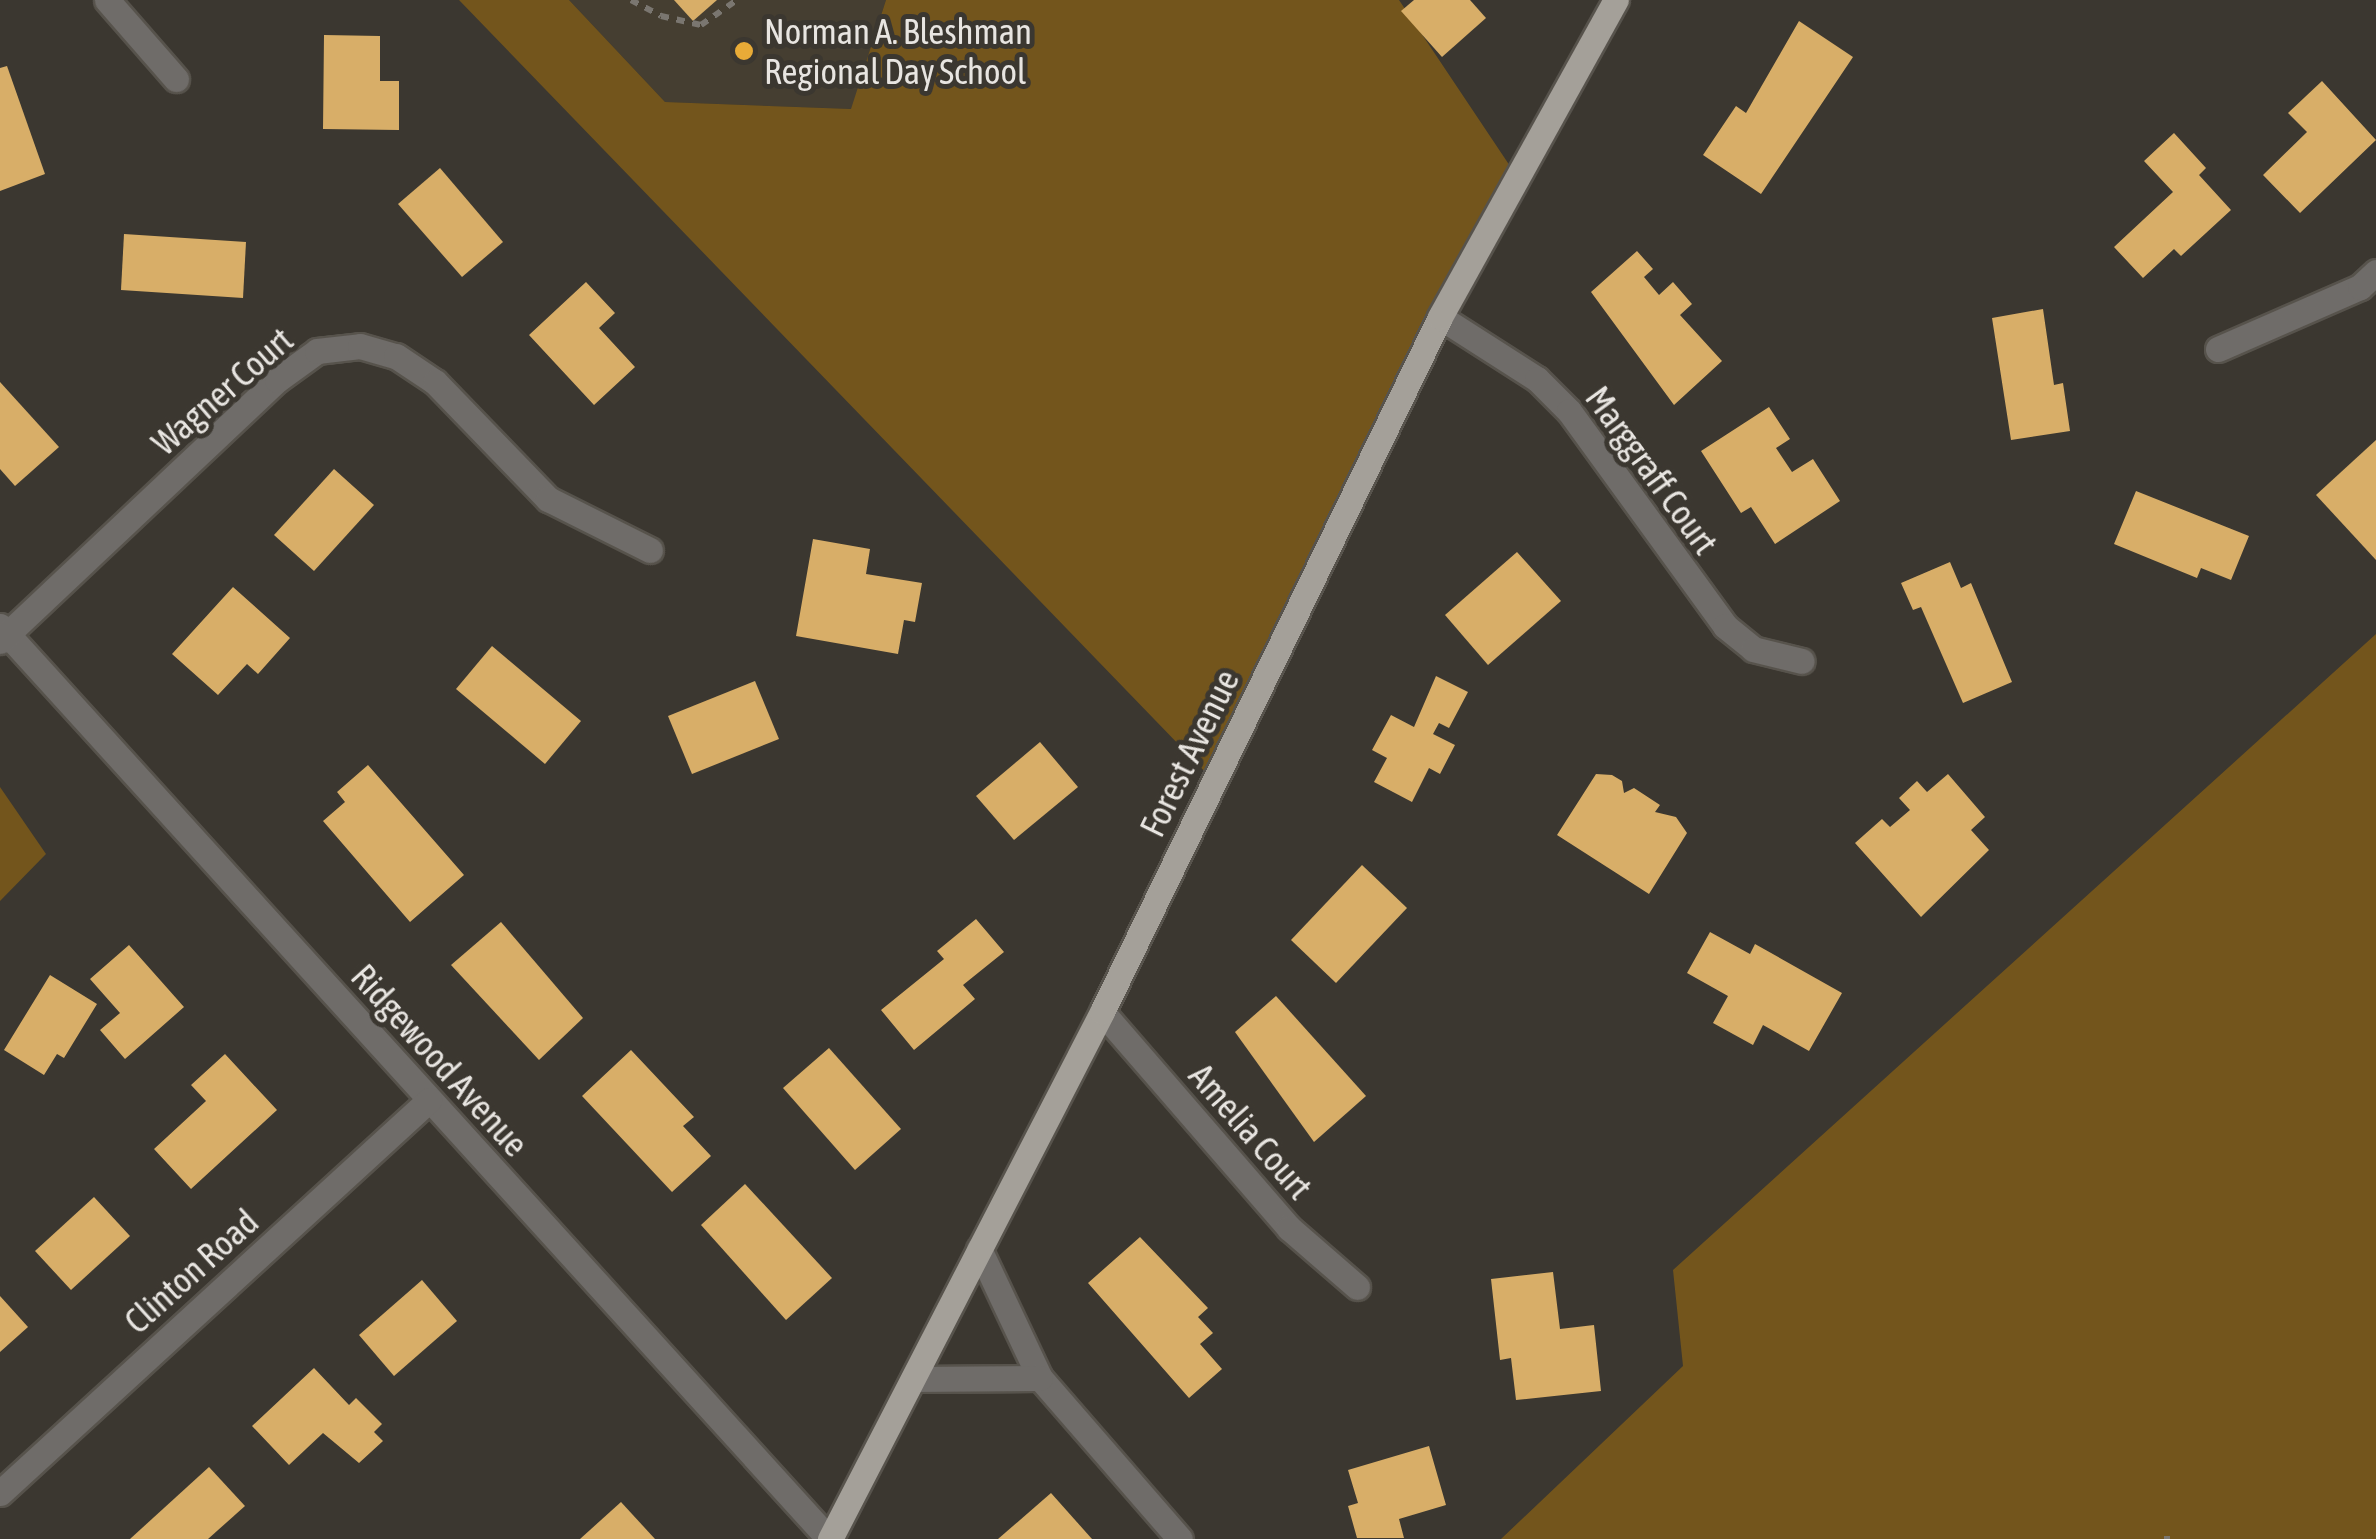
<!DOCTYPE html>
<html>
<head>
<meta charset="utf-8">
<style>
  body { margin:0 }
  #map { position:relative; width:2376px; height:1539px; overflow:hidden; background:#3b3730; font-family:"Asap Condensed",sans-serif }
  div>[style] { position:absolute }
  .built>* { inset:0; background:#453e31 }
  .green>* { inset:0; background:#73551c }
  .building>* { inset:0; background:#d8ae68 }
  .path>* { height:6px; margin-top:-3px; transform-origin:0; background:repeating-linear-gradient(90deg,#7a7670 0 8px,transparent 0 16px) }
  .roads { filter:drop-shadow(2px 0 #57534c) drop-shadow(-2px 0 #57534c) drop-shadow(0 2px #57534c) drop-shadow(0 -2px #57534c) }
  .minor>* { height:25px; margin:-12.5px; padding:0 12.5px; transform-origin:12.5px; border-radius:12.5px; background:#6f6c69 }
  .major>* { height:25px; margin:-12.5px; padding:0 12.5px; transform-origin:12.5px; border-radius:12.5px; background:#a4a099 }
  .dots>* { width:28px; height:28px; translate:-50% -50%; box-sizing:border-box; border:5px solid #3b3730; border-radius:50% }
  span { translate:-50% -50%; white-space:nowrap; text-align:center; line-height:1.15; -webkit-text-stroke:10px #3b3730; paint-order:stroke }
  .poi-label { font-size:35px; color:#e8e5e1 }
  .left { translate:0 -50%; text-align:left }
  .street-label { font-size:35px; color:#e8e5e1 }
</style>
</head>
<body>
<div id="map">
  <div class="built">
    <div style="clip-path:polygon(569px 0,886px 0,852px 109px,665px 102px)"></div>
  </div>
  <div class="green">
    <div style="clip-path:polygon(459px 0,569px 0,665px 102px,851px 109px,886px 0,1399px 0,1516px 175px,1212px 779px)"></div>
    <div style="clip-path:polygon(2376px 634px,2376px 1539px,1501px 1539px,1683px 1366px,1673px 1270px)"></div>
    <div style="clip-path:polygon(0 787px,46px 854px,0 901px)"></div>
  </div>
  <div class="building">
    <div style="clip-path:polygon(674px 0,717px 0,693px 21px)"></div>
    <div style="clip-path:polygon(1414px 0,1470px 0,1486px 18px,1442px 57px,1401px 11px)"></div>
    <div style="clip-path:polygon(1799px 21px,1853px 57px,1761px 194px,1703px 155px,1736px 106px,1746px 113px)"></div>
    <div style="clip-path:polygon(324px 35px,380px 36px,380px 81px,399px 81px,399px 130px,323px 129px)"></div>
    <div style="clip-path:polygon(7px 66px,45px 174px,0 191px,0 68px)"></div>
    <div style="clip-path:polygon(2322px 81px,2376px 140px,2300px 213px,2263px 175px,2307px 132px,2288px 113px)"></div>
    <div style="clip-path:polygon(2174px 133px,2206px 168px,2199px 175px,2231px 210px,2181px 256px,2174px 249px,2143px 278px,2114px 247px,2173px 192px,2144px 161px)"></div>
    <div style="clip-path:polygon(440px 168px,503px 242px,462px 277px,398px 204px)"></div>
    <div style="clip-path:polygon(124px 234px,246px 242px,243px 298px,121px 290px)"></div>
    <div style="clip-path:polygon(1637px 251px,1653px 269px,1644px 277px,1659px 295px,1673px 282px,1692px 304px,1680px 315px,1722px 361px,1674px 405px,1591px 292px)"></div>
    <div style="clip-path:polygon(586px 282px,615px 313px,599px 328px,635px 367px,594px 405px,529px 335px)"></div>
    <div style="clip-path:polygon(2043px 309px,2054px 385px,2063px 383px,2070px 431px,2011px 440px,1992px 318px)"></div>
    <div style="clip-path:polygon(0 382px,59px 447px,15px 486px,0 469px)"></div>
    <div style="clip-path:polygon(1769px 407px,1790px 439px,1776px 448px,1792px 472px,1813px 459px,1840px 501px,1775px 544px,1751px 507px,1741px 513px,1701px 451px)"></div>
    <div style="clip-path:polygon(2376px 440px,2376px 560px,2316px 495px)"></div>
    <div style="clip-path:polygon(334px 469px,374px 505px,314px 571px,274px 535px)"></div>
    <div style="clip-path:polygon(2136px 491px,2249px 536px,2231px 580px,2201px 568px,2197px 578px,2114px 544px)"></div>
    <div style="clip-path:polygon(813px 539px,870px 549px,866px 574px,922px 583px,915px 622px,904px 620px,898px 654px,796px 636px)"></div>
    <div style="clip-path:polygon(1517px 552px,1561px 601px,1488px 665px,1445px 615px)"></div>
    <div style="clip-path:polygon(1950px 562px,1961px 588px,1971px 583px,2012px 682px,1963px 703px,1921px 607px,1913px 610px,1901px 583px)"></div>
    <div style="clip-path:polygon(233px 587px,290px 638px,258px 674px,247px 664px,218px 695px,172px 654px)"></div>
    <div style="clip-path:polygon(492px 646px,581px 721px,545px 764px,456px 689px)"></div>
    <div style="clip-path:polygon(1436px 676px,1468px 692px,1449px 728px,1439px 723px,1433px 734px,1455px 745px,1440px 774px,1429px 768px,1412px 802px,1374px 782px,1387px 758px,1372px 750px,1391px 715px,1414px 727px)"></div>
    <div style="clip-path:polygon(755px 681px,779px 739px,692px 774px,668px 716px)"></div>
    <div style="clip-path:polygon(1040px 742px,1078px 787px,1014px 840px,976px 796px)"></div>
    <div style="clip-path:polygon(368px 765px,464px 875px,410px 922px,323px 821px,345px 802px,337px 792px)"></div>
    <div style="clip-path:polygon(1596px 774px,1612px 775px,1622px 781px,1624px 793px,1634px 788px,1660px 805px,1655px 812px,1676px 817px,1687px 833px,1649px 894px,1557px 835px)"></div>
    <div style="clip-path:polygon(1948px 774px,1985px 817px,1971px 830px,1989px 850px,1921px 917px,1855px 843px,1882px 819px,1890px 827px,1910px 810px,1899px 798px,1917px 781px,1927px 792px)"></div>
    <div style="clip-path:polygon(1362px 865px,1407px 908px,1336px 983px,1291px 940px)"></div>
    <div style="clip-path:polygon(976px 919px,1004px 952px,963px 985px,975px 999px,914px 1050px,881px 1010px,944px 959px,937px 951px)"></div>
    <div style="clip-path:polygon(501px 922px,583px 1018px,539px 1060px,451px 965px)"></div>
    <div style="clip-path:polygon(1710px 932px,1750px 954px,1755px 944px,1842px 993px,1809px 1051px,1763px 1025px,1753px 1045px,1713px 1023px,1728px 996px,1687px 973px)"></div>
    <div style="clip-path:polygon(129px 945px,184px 1007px,125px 1059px,100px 1030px,120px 1013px,90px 979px)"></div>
    <div style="clip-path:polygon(50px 975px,97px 1004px,64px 1058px,57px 1054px,44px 1075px,4px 1050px)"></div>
    <div style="clip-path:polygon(1276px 996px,1366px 1096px,1314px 1142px,1235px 1032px)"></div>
    <div style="clip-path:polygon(829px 1048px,901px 1129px,855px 1170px,783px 1088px)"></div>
    <div style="clip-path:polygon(631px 1050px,694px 1117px,683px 1126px,711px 1156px,672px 1192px,582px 1096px)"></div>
    <div style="clip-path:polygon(225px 1054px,277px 1110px,191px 1189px,154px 1149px,206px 1101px,191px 1085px)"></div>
    <div style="clip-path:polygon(745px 1184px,832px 1278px,786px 1320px,701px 1225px)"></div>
    <div style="clip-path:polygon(94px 1197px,130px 1236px,71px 1290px,35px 1251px)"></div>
    <div style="clip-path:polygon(1140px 1237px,1208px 1308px,1198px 1317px,1213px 1333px,1200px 1344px,1222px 1369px,1189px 1398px,1088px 1283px)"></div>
    <div style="clip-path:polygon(1553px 1272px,1560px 1329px,1594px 1325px,1601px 1391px,1516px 1400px,1511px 1358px,1500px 1360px,1491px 1279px)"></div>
    <div style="clip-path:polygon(422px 1280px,457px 1321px,394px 1376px,359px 1335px)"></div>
    <div style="clip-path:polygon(0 1296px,28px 1327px,0 1352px)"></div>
    <div style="clip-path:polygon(314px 1368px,349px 1405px,356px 1398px,382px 1424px,374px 1432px,383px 1441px,359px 1463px,323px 1433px,289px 1465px,252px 1426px)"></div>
    <div style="clip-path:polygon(1429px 1446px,1446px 1505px,1399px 1519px,1404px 1538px,1357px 1538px,1348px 1506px,1358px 1503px,1348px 1470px)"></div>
    <div style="clip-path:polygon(209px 1467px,245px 1506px,208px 1539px,130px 1539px)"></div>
    <div style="clip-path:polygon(1051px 1493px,1092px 1539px,998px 1539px)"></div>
    <div style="clip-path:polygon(621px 1502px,655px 1539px,580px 1539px)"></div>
  </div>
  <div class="path">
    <div style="left:631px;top:0;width:34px;rotate:28deg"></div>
    <div style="left:661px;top:16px;width:41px;rotate:12.7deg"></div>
    <div style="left:701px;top:25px;width:44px;rotate:-34.8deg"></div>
    <div style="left:2164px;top:1539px;width:6px"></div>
  </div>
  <div class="roads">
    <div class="minor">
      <div style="left:107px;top:0;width:105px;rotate:48.9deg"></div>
      <div style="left:1440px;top:317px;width:115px;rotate:32.6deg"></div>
      <div style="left:1537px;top:379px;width:45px;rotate:45deg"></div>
      <div style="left:1569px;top:411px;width:266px;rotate:54deg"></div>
      <div style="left:1725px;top:626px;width:36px;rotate:39deg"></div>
      <div style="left:1753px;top:649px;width:50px;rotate:13.8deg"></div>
      <div style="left:2218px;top:349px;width:155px;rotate:-23.6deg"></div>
      <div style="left:2360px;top:287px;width:22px;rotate:-43deg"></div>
      <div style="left:0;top:626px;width:1233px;rotate:47.76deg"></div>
      <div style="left:0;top:641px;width:381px;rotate:-43.3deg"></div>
      <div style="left:277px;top:380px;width:49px;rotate:-35.9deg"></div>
      <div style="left:317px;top:351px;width:43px;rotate:-6.6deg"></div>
      <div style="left:360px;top:346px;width:37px;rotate:16deg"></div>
      <div style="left:396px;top:356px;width:47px;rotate:33.7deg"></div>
      <div style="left:435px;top:382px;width:163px;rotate:46deg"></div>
      <div style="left:548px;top:499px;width:114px;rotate:26.6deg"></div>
      <div style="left:1102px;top:1012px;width:286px;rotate:49.1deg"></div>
      <div style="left:1289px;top:1228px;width:90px;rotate:40.9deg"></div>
      <div style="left:979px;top:1249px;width:143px;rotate:64.7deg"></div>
      <div style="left:1040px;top:1378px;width:213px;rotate:49deg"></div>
      <div style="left:913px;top:1379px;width:127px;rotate:-0.5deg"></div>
      <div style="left:0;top:1493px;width:582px;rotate:-42.49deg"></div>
    </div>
    <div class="major">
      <div style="left:830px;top:1539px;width:593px;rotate:-62.7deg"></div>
      <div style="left:1102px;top:1012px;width:773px;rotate:-64.06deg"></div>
      <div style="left:1440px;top:317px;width:363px;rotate:-61deg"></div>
    </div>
  </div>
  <div class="dots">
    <div style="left:744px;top:51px;background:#e8ab37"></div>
  </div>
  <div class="poi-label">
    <span class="left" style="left:764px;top:51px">Norman A. Bleshman<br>Regional Day School</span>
  </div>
  <div class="street-label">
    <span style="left:222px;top:391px;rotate:-41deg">Wagner Court</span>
    <span style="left:1652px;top:470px;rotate:54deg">Marggraff Court</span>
    <span style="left:1189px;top:753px;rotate:-64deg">Forest Avenue</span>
    <span style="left:440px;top:1060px;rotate:48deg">Ridgewood Avenue</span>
    <span style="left:1251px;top:1131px;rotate:49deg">Amelia Court</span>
    <span style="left:191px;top:1271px;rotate:-42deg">Clinton Road</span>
  </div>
</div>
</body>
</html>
